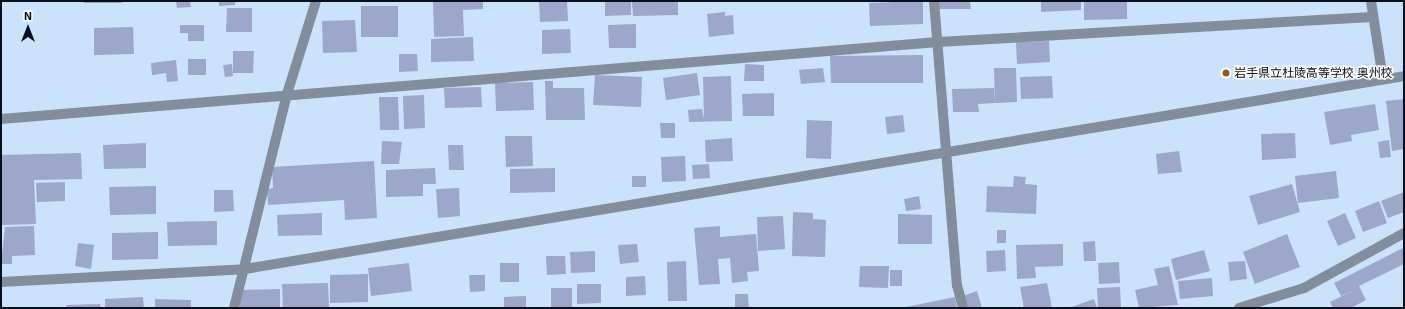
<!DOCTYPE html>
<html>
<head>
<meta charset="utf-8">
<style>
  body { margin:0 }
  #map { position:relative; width:1405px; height:309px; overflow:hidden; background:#cbe2fb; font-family:"Exo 2","Noto Sans JP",sans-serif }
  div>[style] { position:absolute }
  .building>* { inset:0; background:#9ca7ca }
  .minor>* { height:10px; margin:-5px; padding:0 5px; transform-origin:5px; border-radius:5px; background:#828e9b }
  .tertiary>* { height:10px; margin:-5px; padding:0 5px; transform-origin:5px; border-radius:5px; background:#828e9b }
  .dots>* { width:11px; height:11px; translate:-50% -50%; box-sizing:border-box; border:2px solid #fff; border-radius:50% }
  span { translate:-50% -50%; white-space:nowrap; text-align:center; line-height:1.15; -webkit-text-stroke:3px #fff; paint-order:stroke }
  .poi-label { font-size:12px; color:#060f1a }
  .left { translate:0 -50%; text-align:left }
  .frame { position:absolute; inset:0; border:2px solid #060f1a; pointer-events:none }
  .north { position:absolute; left:8px; top:8px; width:40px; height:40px; -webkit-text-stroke:3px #fff; paint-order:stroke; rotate:0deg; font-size:11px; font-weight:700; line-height:16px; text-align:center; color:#060f1a }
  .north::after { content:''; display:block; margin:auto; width:14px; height:18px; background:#060f1a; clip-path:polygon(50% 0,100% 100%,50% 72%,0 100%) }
</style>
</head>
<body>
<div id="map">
  <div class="building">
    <div style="clip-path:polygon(84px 1px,122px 1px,122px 3px,84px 3px)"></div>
    <div style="clip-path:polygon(176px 1px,190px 1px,191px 7px,177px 8px)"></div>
    <div style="clip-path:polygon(219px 1px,235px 1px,235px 5px,219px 6px)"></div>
    <div style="clip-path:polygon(433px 1px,483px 1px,483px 9px,463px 10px,464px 36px,434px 37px)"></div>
    <div style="clip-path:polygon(539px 1px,567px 1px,568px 21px,540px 22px)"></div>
    <div style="clip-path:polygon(605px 1px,631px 1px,631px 15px,605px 16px)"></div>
    <div style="clip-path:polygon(632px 1px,678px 1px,678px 15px,633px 16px)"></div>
    <div style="clip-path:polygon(923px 1px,923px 24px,870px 26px,869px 3px)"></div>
    <div style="clip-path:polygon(936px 1px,970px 1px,971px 9px,936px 9px)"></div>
    <div style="clip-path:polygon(1041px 1px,1081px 1px,1081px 10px,1041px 12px)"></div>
    <div style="clip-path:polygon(1084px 1px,1127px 1px,1127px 19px,1084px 20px)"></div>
    <div style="clip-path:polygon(361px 6px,398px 6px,398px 37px,361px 37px)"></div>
    <div style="clip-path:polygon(227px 8px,252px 8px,252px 32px,226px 32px)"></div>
    <div style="clip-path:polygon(725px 12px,725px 16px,733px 15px,734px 34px,709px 37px,707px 14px)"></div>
    <div style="clip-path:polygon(355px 20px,357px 52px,323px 53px,322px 21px)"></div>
    <div style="clip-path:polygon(636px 24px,636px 48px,609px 48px,608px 25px)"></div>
    <div style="clip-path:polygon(180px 25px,204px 25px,204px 41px,188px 41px,188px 33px,180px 33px)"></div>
    <div style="clip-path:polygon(133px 27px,134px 54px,94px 55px,94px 28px)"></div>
    <div style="clip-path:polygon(570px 29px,571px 53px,542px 54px,542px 30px)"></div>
    <div style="clip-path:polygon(473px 37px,474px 61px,431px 62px,431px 39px)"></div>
    <div style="clip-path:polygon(1049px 41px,1050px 62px,1017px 64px,1016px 42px)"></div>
    <div style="clip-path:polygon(233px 51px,254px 51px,253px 73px,233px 73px)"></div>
    <div style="clip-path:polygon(399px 54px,417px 54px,418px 71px,399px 72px)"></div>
    <div style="clip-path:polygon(923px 55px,923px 83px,831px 83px,830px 56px)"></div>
    <div style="clip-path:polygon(188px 59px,206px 59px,206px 75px,188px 75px)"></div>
    <div style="clip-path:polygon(176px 60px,178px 81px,167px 82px,166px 73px,152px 75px,151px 63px)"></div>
    <div style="clip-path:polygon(232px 64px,233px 76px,225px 77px,223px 65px)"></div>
    <div style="clip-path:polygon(745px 64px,764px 65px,764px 81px,744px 81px)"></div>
    <div style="clip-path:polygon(823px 68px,825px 82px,801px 84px,799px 70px)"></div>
    <div style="clip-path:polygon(994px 68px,1016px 68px,1017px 102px,995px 103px)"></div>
    <div style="clip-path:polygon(697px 73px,700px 95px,666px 100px,663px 78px)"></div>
    <div style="clip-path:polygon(595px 75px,642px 77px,641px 107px,593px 105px)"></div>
    <div style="clip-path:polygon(731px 76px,732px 121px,689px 122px,688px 110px,702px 109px,704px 119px,703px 77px)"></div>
    <div style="clip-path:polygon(1052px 76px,1053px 98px,1021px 99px,1020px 77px)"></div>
    <div style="clip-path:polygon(545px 81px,553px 81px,553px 88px,584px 88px,585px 120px,546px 120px)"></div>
    <div style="clip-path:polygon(533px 82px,534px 110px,496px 111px,495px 83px)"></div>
    <div style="clip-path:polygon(481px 87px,482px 107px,445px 108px,444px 88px)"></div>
    <div style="clip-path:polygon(994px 88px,995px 103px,978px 104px,979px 112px,953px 112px,952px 89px)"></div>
    <div style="clip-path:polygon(774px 93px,774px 116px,743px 116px,742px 94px)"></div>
    <div style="clip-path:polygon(424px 95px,425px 128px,404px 129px,403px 96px)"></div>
    <div style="clip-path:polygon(379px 97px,398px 97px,399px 130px,380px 130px)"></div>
    <div style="clip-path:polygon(1404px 99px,1404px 149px,1392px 151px,1386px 101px)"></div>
    <div style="clip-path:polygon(1375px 104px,1379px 130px,1351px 135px,1352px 141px,1330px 145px,1324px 112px)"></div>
    <div style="clip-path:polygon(903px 115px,905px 132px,887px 134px,885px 117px)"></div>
    <div style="clip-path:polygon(807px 120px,832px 121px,831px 159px,806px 158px)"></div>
    <div style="clip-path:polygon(660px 123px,675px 123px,675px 138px,661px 138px)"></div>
    <div style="clip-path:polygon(1295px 133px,1296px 158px,1262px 160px,1261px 134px)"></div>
    <div style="clip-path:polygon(505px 136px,532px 136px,533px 166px,506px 167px)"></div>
    <div style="clip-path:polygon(732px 138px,733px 161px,706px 162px,705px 140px)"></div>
    <div style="clip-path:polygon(1389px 140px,1391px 157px,1380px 158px,1378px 142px)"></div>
    <div style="clip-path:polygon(382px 141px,402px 142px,399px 164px,381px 164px)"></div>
    <div style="clip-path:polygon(146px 143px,146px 168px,104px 169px,103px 145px)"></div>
    <div style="clip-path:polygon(448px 145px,463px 145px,464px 170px,449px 170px)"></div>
    <div style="clip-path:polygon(1179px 151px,1182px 172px,1158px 174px,1156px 154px)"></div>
    <div style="clip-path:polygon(81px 153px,82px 179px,34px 180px,36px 224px,2px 225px,1px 155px)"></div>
    <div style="clip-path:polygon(685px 156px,686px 181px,662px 182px,661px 157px)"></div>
    <div style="clip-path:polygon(374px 161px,377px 218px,345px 220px,344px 200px,268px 205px,267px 189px,273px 188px,272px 167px)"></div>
    <div style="clip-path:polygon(709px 164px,710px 178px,693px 179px,692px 165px)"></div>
    <div style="clip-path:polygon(435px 168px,436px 184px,423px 184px,423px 196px,386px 197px,386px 170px)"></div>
    <div style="clip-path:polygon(555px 168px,555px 192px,510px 193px,510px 169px)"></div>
    <div style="clip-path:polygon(1336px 171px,1339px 198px,1298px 203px,1295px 176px)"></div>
    <div style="clip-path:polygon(632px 176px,646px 176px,646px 187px,632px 187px)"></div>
    <div style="clip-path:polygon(1014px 176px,1026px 177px,1025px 184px,1037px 185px,1036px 214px,986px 212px,987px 186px,1013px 187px)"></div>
    <div style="clip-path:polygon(65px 182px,65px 201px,37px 202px,36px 183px)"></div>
    <div style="clip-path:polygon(1292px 184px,1300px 212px,1258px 225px,1249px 196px)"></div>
    <div style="clip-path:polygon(156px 186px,156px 214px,110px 215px,109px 187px)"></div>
    <div style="clip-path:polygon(459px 188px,460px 216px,438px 218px,436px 189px)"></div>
    <div style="clip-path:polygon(214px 190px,233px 190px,234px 211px,214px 212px)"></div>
    <div style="clip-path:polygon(1404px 192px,1404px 212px,1388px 218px,1381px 201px)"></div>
    <div style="clip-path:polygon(919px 196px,921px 209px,906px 211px,904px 199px)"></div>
    <div style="clip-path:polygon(1379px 201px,1387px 223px,1363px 232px,1355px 211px)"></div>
    <div style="clip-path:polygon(793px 212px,813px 213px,813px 219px,826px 220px,825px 257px,792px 256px)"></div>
    <div style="clip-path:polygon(322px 213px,322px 235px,278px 236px,277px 215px)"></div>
    <div style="clip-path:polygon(1345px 213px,1356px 238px,1338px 246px,1327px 221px)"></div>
    <div style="clip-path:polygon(898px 214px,932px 215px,932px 244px,898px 244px)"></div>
    <div style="clip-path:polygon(783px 216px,785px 249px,758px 251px,757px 217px)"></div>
    <div style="clip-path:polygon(217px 221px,217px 245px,168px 246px,167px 222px)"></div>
    <div style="clip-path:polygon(34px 226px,35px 255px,12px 256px,12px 264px,1px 264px,5px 227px)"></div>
    <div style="clip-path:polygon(720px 226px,720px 237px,756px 234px,759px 271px,747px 272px,748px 281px,732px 283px,730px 258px,718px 259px,720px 284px,699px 285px,694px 228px)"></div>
    <div style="clip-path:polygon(997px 230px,1006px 230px,1006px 243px,997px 243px)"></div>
    <div style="clip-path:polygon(158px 232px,158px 259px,112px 260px,112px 233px)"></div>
    <div style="clip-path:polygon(1287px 234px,1300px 267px,1255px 284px,1243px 252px)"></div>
    <div style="clip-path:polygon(1095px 241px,1096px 261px,1084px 261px,1083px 242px)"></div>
    <div style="clip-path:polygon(78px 243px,94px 245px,91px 269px,75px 266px)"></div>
    <div style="clip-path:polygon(637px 244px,639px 262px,620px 264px,618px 245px)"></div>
    <div style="clip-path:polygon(1063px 244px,1063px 266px,1035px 267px,1036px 278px,1017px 279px,1016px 245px)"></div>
    <div style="clip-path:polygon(1403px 248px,1404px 264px,1359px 286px,1366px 300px,1351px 308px,1333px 308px,1330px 302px,1356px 289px,1341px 296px,1334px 283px)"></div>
    <div style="clip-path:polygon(1005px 250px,1006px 271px,987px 272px,986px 251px)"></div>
    <div style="clip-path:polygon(1204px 250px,1210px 271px,1176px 280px,1171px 259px)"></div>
    <div style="clip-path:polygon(595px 251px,595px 272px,571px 273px,570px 252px)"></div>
    <div style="clip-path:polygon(546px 256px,565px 256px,566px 274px,547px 275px)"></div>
    <div style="clip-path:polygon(686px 261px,687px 301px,668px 301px,667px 262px)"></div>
    <div style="clip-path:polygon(1245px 261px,1247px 279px,1230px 281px,1228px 262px)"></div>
    <div style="clip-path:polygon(1119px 262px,1120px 283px,1099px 284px,1098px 263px)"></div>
    <div style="clip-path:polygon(409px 263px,412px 291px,371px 296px,368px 268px)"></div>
    <div style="clip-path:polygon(500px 263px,519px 263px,519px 282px,500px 282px)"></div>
    <div style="clip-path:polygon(860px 266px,889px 266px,888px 288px,859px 287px)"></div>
    <div style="clip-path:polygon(1169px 266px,1178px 305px,1139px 308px,1135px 290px,1158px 285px,1154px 269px)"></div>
    <div style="clip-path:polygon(890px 270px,902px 270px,902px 286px,890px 286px)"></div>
    <div style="clip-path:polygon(368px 274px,368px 302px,330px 303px,330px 275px)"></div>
    <div style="clip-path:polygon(469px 275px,485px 275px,485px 291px,470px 292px)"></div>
    <div style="clip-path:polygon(645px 276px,646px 295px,626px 296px,626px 277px)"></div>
    <div style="clip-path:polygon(1212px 278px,1213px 296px,1180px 299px,1178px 281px)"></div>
    <div style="clip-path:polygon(328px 283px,329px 307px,283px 308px,282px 284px)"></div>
    <div style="clip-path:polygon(1047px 283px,1052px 308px,1024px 308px,1020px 287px)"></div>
    <div style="clip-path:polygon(577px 284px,601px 284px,601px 303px,577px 304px)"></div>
    <div style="clip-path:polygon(1120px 287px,1121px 308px,1098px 308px,1097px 288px)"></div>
    <div style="clip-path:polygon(551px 288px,572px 288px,572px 307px,551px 307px)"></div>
    <div style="clip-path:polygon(280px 289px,280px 308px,240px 308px,240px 290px)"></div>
    <div style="clip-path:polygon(977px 291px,982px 308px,964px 308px,960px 297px)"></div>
    <div style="clip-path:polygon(735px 294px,748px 294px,749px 308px,735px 308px)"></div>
    <div style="clip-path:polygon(526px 296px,526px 308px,504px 308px,504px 297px)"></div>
    <div style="clip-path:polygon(143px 297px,144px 308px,105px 308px,105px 299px)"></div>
    <div style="clip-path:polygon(955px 297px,957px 308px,906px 308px,906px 307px)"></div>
    <div style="clip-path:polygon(155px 299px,191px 300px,191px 308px,155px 308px)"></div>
    <div style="clip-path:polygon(1094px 299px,1097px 308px,1069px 308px)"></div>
    <div style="clip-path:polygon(100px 304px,101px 308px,67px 308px,66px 305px)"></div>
  </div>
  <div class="minor">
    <div style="left:934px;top:1px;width:285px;rotate:85.4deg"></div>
    <div style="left:957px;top:285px;width:24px;rotate:75deg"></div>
    <div style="left:1371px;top:1px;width:79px;rotate:81.3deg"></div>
    <div style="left:1px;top:282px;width:244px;rotate:-3deg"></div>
    <div style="left:245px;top:269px;width:1175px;rotate:-9.45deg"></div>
    <div style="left:1239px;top:308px;width:68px;rotate:-17.1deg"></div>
    <div style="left:1304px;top:288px;width:114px;rotate:-28.8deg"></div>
  </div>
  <div class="tertiary">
    <div style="left:1px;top:119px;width:940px;rotate:-4.7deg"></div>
    <div style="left:938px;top:42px;width:435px;rotate:-3.3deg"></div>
    <div style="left:234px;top:308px;width:220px;rotate:-76.1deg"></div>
    <div style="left:287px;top:94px;width:97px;rotate:-72.7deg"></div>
  </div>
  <div class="dots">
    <div style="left:1226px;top:73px;background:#905d0c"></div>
  </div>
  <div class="poi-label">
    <span class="left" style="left:1234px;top:73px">岩手県立杜陵高等学校 奥州校</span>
  </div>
  <div class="frame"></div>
  <div class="north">N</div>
</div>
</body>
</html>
